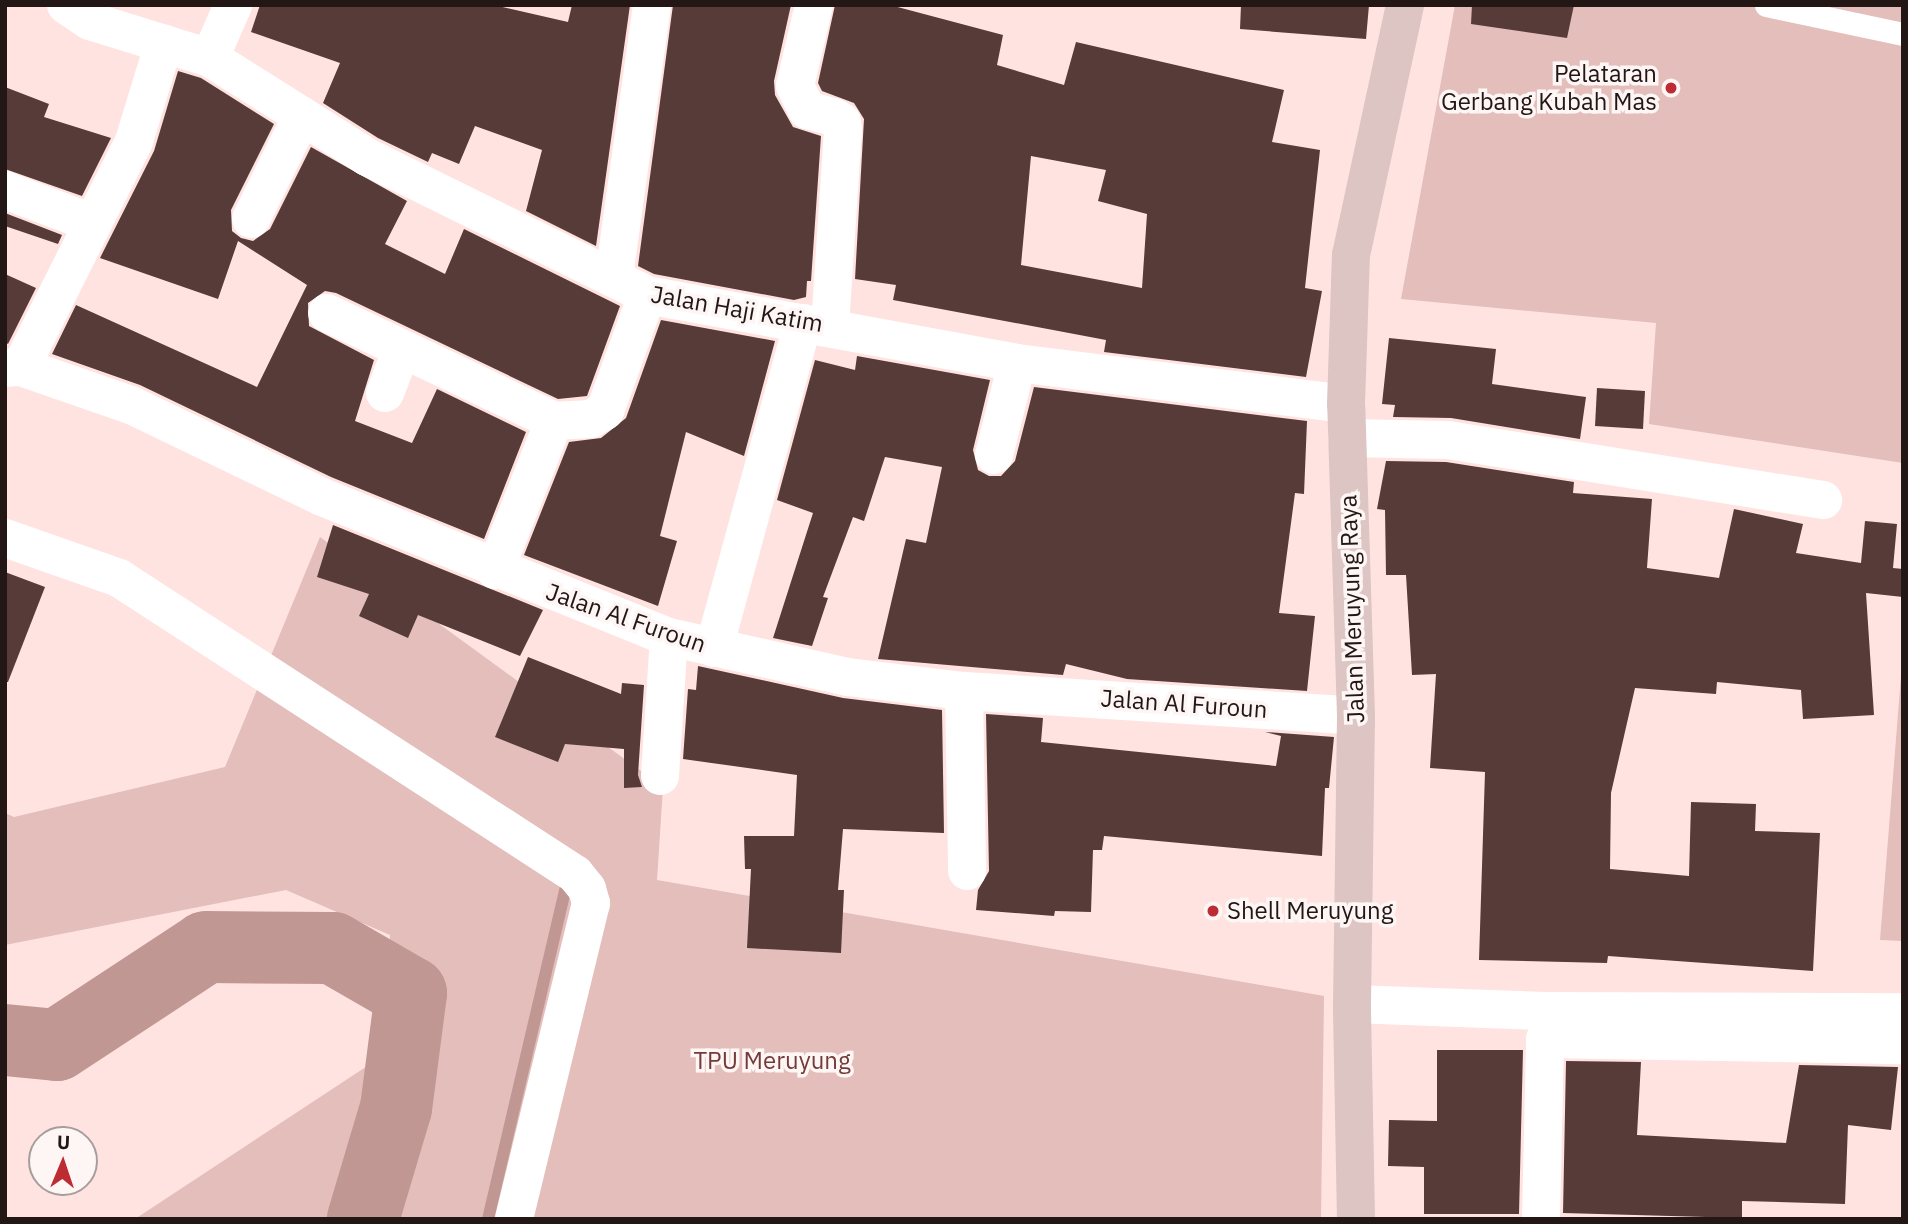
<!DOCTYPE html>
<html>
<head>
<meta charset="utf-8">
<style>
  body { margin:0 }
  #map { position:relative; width:1908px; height:1224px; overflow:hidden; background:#ffe3e0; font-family:"IBM Plex Sans",sans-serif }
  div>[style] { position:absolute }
  .green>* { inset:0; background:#e3beba }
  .stream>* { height:12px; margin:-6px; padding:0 6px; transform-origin:6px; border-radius:6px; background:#c09793 }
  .river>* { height:72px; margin:-36px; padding:0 36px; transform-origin:36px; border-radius:36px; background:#c09793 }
  .building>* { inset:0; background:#563b39 }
  .lane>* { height:23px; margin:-11.5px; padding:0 11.5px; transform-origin:11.5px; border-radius:11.5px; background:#fff }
  .street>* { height:38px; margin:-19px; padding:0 19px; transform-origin:19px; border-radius:19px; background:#fff }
  .secondary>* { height:38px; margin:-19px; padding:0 19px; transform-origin:19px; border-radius:19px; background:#dcc5c3 }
  .dots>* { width:19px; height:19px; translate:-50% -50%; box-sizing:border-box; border:4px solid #fdf6f5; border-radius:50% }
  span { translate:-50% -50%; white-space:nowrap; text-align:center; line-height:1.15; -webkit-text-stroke:7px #fdf6f5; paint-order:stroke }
  .poi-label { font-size:24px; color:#231716 }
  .right { translate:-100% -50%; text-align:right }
  .left { translate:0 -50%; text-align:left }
  .street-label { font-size:24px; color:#231716 }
  .park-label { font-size:24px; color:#743b38 }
  .frame { position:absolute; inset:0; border:7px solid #231716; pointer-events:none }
  .north { position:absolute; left:28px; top:1126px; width:70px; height:70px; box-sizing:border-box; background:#fdf6f5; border:2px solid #a69d9c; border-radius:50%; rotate:2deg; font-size:19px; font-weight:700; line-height:28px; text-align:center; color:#231716 }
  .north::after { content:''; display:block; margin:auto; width:24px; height:32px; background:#bc2c32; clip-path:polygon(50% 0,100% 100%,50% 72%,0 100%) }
</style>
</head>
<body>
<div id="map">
  <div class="green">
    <div style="clip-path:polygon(1455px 5px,1903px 5px,1903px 463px,1649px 424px,1656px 323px,1401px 299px)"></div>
    <div style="clip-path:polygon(320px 537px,663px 787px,657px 880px,1324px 996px,1321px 1219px,135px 1219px,384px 1055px,390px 935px,286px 890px,5px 945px,5px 813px,14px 817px,225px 767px)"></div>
    <div style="clip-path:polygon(1903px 651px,1903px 941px,1880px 940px)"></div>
  </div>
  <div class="stream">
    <div style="left:488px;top:1219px;width:346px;rotate:-76.8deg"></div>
  </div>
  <div class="river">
    <div style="left:5px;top:1040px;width:52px;rotate:5.5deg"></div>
    <div style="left:57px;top:1045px;width:178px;rotate:-33.3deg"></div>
    <div style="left:206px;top:947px;width:127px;rotate:0.5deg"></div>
    <div style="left:333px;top:948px;width:90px;rotate:30deg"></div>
    <div style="left:411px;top:993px;width:116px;rotate:97.4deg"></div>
    <div style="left:396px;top:1108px;width:116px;rotate:106.6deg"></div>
  </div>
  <div class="building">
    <div style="clip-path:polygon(260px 5px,494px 5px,568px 22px,572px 5px,630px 5px,596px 246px,526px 211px,542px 150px,475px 126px,459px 164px,432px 153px,428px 162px,378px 138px,323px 103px,340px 63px,251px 32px)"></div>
    <div style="clip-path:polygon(673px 5px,791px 5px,774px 81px,775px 95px,793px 127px,821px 136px,811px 281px,807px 281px,806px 297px,794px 300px,654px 274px,638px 266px)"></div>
    <div style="clip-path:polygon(evenodd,835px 5px,890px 5px,1003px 35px,997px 65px,1064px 85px,1076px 42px,1284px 90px,1272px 142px,1320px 150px,1305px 288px,1322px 291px,1306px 377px,1104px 352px,1106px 340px,893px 300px,896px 285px,855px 279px,864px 119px,854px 103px,822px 91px,818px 83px,835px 5px,1031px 156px,1106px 170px,1098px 201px,1147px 214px,1142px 288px,1021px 265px,1031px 156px)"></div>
    <div style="clip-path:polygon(1241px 5px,1369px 5px,1366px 39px,1240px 29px)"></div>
    <div style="clip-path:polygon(1472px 5px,1574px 5px,1567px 38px,1471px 24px)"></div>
    <div style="clip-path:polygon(178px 71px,201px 78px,274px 124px,231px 210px,232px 231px,241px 238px,253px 241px,270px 229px,311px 147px,407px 201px,385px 244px,445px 274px,464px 229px,620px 306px,587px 396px,558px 399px,336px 293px,325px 291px,308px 303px,309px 326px,374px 360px,355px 421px,412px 443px,437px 389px,526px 432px,484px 539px,331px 477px,140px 385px,52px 354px,76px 305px,257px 387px,307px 285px,238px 241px,218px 299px,100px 258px,154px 151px)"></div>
    <div style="clip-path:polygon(5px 87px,49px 104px,44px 117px,111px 138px,82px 196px,5px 169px)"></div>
    <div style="clip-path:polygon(5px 213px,62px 235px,58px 244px,5px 226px)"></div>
    <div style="clip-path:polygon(5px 274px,36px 288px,8px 344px,5px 342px)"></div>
    <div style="clip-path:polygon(661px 320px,775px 341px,744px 456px,686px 432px,660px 536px,677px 541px,658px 606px,524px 555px,569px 442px,601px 438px,626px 418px)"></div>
    <div style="clip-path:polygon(1389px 338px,1496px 349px,1492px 384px,1586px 397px,1580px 439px,1451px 418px,1393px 417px,1395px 405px,1382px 404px)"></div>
    <div style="clip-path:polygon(857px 356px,990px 380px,973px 450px,978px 470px,989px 476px,1001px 476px,1015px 461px,1034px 387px,1307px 421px,1304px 494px,1295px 493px,1279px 613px,1315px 616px,1307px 691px,1127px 679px,1066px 664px,1063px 675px,878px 659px,906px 539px,926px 543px,942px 467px,885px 457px,864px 521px,853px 517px,823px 597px,828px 598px,812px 646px,773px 638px,813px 513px,777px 500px,815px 360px,855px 370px)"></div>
    <div style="clip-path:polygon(1597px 388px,1645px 391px,1643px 429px,1595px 426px)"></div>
    <div style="clip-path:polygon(1386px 461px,1446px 462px,1574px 482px,1573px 493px,1652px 499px,1647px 568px,1719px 578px,1734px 509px,1803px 524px,1796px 553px,1861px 563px,1865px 521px,1897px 524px,1893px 568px,1903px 569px,1903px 597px,1866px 593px,1874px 715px,1803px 719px,1801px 690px,1717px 682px,1716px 694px,1635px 688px,1611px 793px,1610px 869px,1689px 876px,1691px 802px,1756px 804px,1755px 831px,1820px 833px,1813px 971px,1608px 956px,1607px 963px,1479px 960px,1485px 772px,1430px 768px,1436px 674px,1412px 675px,1406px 575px,1386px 575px,1385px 510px,1377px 509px)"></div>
    <div style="clip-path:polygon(333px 525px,543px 610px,520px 656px,418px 615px,408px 638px,359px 616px,369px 594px,317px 577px)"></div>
    <div style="clip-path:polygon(5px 572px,45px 587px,8px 682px,5px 682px)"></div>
    <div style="clip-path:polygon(528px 657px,621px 694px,622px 683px,644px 685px,638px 775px,642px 787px,624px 788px,624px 749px,565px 744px,558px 762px,495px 737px)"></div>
    <div style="clip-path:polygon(698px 666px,843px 698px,942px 710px,944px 833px,843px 829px,838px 890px,844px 890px,841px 953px,747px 948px,751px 869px,745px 869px,744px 836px,794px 836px,797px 775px,683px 759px,688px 689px,696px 690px)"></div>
    <div style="clip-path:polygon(986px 714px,1043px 718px,1041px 742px,1276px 766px,1281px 736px,1265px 732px,1334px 737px,1329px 788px,1325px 788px,1322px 856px,1104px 836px,1102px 850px,1093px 850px,1091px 912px,1055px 911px,1054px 916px,976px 910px,978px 890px,989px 871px)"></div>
    <div style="clip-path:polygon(1437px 1050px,1523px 1050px,1519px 1214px,1424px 1214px,1424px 1167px,1388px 1166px,1389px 1120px,1437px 1121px)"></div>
    <div style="clip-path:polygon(1566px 1061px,1641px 1062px,1637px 1135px,1786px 1143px,1799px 1065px,1898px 1067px,1891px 1130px,1848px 1125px,1845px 1204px,1742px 1201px,1742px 1218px,1563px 1213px)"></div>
  </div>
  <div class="lane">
    <div style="left:1766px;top:5px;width:140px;rotate:12deg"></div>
  </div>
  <div class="street">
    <div style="left:66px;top:5px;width:29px;rotate:34deg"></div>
    <div style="left:90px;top:21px;width:126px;rotate:17.1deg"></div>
    <div style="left:210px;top:58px;width:186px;rotate:32.2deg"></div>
    <div style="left:367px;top:157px;width:312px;rotate:26.2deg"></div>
    <div style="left:647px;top:295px;width:376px;rotate:10.4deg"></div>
    <div style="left:1017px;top:363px;width:332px;rotate:7.1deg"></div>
    <div style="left:814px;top:5px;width:83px;rotate:103.2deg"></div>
    <div style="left:795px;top:86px;width:27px;rotate:63deg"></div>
    <div style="left:807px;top:110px;width:28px;rotate:15deg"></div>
    <div style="left:834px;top:117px;width:9px;rotate:32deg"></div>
    <div style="left:842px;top:122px;width:8px;rotate:83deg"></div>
    <div style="left:843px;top:130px;width:196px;rotate:93.8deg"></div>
    <div style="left:210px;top:58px;width:58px;rotate:-66.5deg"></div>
    <div style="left:5px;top:190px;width:93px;rotate:20.8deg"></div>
    <div style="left:251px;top:219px;width:115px;rotate:-63.7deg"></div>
    <div style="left:614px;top:276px;width:274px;rotate:-82deg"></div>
    <div style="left:327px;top:313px;width:251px;rotate:25.4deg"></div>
    <div style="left:554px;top:421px;width:37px;rotate:-3deg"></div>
    <div style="left:591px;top:419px;width:16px;rotate:-30deg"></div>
    <div style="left:605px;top:411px;width:123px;rotate:-70.1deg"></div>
    <div style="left:21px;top:367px;width:116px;rotate:19.1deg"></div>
    <div style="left:131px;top:405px;width:212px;rotate:25.7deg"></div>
    <div style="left:322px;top:497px;width:374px;rotate:22deg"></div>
    <div style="left:669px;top:637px;width:183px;rotate:12.6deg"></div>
    <div style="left:848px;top:677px;width:117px;rotate:6.9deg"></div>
    <div style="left:964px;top:691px;width:393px;rotate:3.6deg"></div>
    <div style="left:5px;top:368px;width:16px;rotate:-4deg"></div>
    <div style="left:21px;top:367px;width:253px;rotate:-63.4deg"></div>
    <div style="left:134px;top:141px;width:102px;rotate:-73deg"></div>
    <div style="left:385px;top:393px;width:45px;rotate:-69.1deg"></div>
    <div style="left:1347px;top:438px;width:101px;rotate:1.1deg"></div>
    <div style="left:1448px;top:440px;width:380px;rotate:9.1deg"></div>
    <div style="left:994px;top:455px;width:95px;rotate:-76deg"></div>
    <div style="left:5px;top:538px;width:121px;rotate:19.3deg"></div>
    <div style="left:119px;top:578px;width:544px;rotate:32.99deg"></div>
    <div style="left:575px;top:874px;width:19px;rotate:51deg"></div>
    <div style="left:587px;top:889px;width:15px;rotate:74deg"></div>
    <div style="left:591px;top:903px;width:325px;rotate:103.7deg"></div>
    <div style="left:495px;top:570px;width:160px;rotate:-68.4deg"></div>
    <div style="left:714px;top:648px;width:337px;rotate:-74.7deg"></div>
    <div style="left:964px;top:691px;width:180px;rotate:89deg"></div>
    <div style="left:660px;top:776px;width:139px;rotate:-86.3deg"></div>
    <div style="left:1352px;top:1004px;width:194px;rotate:2.1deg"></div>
    <div style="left:1546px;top:1011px;width:357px;rotate:0.2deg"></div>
    <div style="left:1541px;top:1219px;width:180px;rotate:-88.7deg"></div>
    <div style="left:1545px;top:1039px;width:358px;rotate:1deg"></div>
  </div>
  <div class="secondary">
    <div style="left:1356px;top:1219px;width:215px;rotate:-91.1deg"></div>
    <div style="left:1352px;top:1004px;width:288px;rotate:-89.2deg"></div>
    <div style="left:1356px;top:716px;width:312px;rotate:-91.8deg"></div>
    <div style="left:1346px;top:404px;width:149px;rotate:-88.1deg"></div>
    <div style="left:1351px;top:255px;width:256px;rotate:-77.8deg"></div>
  </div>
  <div class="dots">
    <div style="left:1671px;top:88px;background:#bc2c32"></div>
    <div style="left:1213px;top:911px;background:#bc2c32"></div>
  </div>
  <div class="poi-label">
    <span class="right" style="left:1657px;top:88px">Pelataran<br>Gerbang Kubah Mas</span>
    <span class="left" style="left:1227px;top:911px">Shell Meruyung</span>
  </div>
  <div class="street-label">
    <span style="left:737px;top:309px;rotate:10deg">Jalan Haji Katim</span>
    <span style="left:1352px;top:609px;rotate:-92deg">Jalan Meruyung Raya</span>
    <span style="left:626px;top:618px;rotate:19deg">Jalan Al Furoun</span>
    <span style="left:1184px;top:704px;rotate:4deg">Jalan Al Furoun</span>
  </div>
  <div class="park-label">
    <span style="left:772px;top:1061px">TPU Meruyung</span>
  </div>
  <div class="frame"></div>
  <div class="north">U</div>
</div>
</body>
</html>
